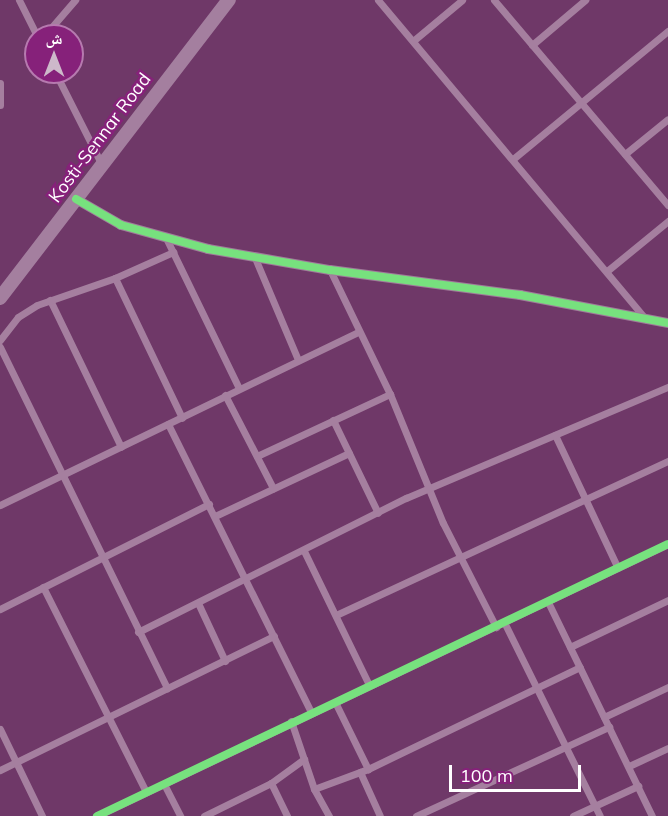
<!DOCTYPE html>
<html>
<head>
<meta charset="utf-8">
<style>
  body { margin:0 }
  #map { position:relative; width:668px; height:816px; overflow:hidden; background:#6f3868; font-family:Mulish,"Noto Naskh Arabic",sans-serif }
  div>[style] { position:absolute }
  .street>* { height:7px; margin:-3.5px; padding:0 3.5px; transform-origin:3.5px; border-radius:3.5px; background:#a57f9f }
  .secondary>* { height:10px; margin:-5px; padding:0 5px; transform-origin:5px; border-radius:5px; background:#a17a9b }
  .highway>* { height:14px; margin:-7px; padding:0 7px; transform-origin:7px; border-radius:7px; background:#a47f9f }
  .cycleway>* { height:8px; margin:-4px; padding:0 4px; transform-origin:4px; border-radius:4px; background:#77e17e }
  span { translate:-50% -50%; white-space:nowrap; text-align:center; line-height:1.15; -webkit-text-stroke:5px #86217a; paint-order:stroke }
  .street-label { font-size:18px; color:#fff }
  .north { position:absolute; left:24px; top:24px; width:60px; height:60px; box-sizing:border-box; background:#86217a; border:2px solid #b67aaf; border-radius:50%; rotate:0deg; font-size:16px; font-weight:700; line-height:24px; text-align:center; color:#fff }
  .north::after { content:''; display:block; margin:auto; width:21px; height:27px; background:#cdb9ca; clip-path:polygon(50% 0,100% 100%,50% 72%,0 100%) }
  .scale { position:absolute; left:449px; top:765px; width:132px; height:27px; box-sizing:border-box; border:3px solid #fff; border-top:0; padding-left:8px; font-size:18px; line-height:21px; white-space:nowrap; color:#fff; -webkit-text-stroke:4px #86217a; paint-order:stroke }
</style>
</head>
<body>
<div id="map">
  <div class="street">
    <div style="left:19px;top:0;width:40px;rotate:63.4deg"></div>
    <div style="left:378px;top:0;width:417px;rotate:50deg"></div>
    <div style="left:494px;top:0;width:269px;rotate:49.7deg"></div>
    <div style="left:44px;top:36px;width:48px;rotate:-49.3deg"></div>
    <div style="left:413px;top:41px;width:64px;rotate:-39.9deg"></div>
    <div style="left:532px;top:45px;width:70px;rotate:-40.3deg"></div>
    <div style="left:55px;top:72px;width:104px;rotate:63.2deg"></div>
    <div style="left:0;top:83px;width:22px;rotate:90deg"></div>
    <div style="left:625px;top:154px;width:55px;rotate:-39.1deg"></div>
    <div style="left:513px;top:159px;width:201px;rotate:-39.6deg"></div>
    <div style="left:167px;top:240px;width:165px;rotate:64.1deg"></div>
    <div style="left:255px;top:258px;width:111px;rotate:67.1deg"></div>
    <div style="left:330px;top:270px;width:138px;rotate:64.2deg"></div>
    <div style="left:390px;top:394px;width:139px;rotate:67.7deg"></div>
    <div style="left:443px;top:523px;width:117px;rotate:63deg"></div>
    <div style="left:607px;top:271px;width:79px;rotate:-39.3deg"></div>
    <div style="left:115px;top:278px;width:155px;rotate:64.4deg"></div>
    <div style="left:50px;top:300px;width:163px;rotate:64.2deg"></div>
    <div style="left:0;top:340px;width:29px;rotate:-52deg"></div>
    <div style="left:18px;top:317px;width:22px;rotate:-32deg"></div>
    <div style="left:37px;top:305px;width:83px;rotate:-19.1deg"></div>
    <div style="left:115px;top:278px;width:64px;rotate:-24.1deg"></div>
    <div style="left:0;top:347px;width:380px;rotate:63.9deg"></div>
    <div style="left:225px;top:395px;width:105px;rotate:62.7deg"></div>
    <div style="left:333px;top:420px;width:103px;rotate:64.2deg"></div>
    <div style="left:168px;top:424px;width:322px;rotate:63.6deg"></div>
    <div style="left:555px;top:435px;width:147px;rotate:64.7deg"></div>
    <div style="left:257px;top:456px;width:147px;rotate:-25deg"></div>
    <div style="left:0;top:505px;width:398px;rotate:-25.8deg"></div>
    <div style="left:215px;top:516px;width:148px;rotate:-25.2deg"></div>
    <div style="left:304px;top:551px;width:149px;rotate:64.1deg"></div>
    <div style="left:43px;top:587px;width:229px;rotate:63.3deg"></div>
    <div style="left:548px;top:602px;width:238px;rotate:64.1deg"></div>
    <div style="left:198px;top:603px;width:64px;rotate:65deg"></div>
    <div style="left:0;top:609px;width:234px;rotate:-26.7deg"></div>
    <div style="left:336px;top:615px;width:366px;rotate:-24.9deg"></div>
    <div style="left:504px;top:622px;width:216px;rotate:63.7deg"></div>
    <div style="left:138px;top:632px;width:300px;rotate:-26.6deg"></div>
    <div style="left:406px;top:498px;width:285px;rotate:-23deg"></div>
    <div style="left:570px;top:647px;width:109px;rotate:-25.6deg"></div>
    <div style="left:335px;top:702px;width:75px;rotate:63.8deg"></div>
    <div style="left:604px;top:717px;width:71px;rotate:-25.1deg"></div>
    <div style="left:291px;top:721px;width:72px;rotate:71.3deg"></div>
    <div style="left:314px;top:789px;width:31px;rotate:61deg"></div>
    <div style="left:0;top:729px;width:97px;rotate:64.2deg"></div>
    <div style="left:629px;top:766px;width:43px;rotate:-24.8deg"></div>
    <div style="left:0;top:770px;width:305px;rotate:-26.1deg"></div>
    <div style="left:360px;top:772px;width:48px;rotate:65.6deg"></div>
    <div style="left:271px;top:783px;width:37px;rotate:64deg"></div>
    <div style="left:164px;top:784px;width:36px;rotate:63deg"></div>
    <div style="left:314px;top:789px;width:58px;rotate:-20.3deg"></div>
    <div style="left:368px;top:769px;width:235px;rotate:-25.7deg"></div>
    <div style="left:97px;top:816px;width:632px;rotate:-25.47deg"></div>
    <div style="left:204px;top:816px;width:75px;rotate:-26.2deg"></div>
    <div style="left:271px;top:783px;width:41px;rotate:-36deg"></div>
    <div style="left:416px;top:816px;width:213px;rotate:-24.8deg"></div>
    <div style="left:573px;top:816px;width:72px;rotate:-24.8deg"></div>
  </div>
  <div class="secondary">
    <div style="left:76px;top:199px;width:52px;rotate:30deg"></div>
    <div style="left:121px;top:225px;width:90px;rotate:15.4deg"></div>
    <div style="left:208px;top:249px;width:124px;rotate:9.8deg"></div>
    <div style="left:330px;top:270px;width:192px;rotate:7.5deg"></div>
    <div style="left:520px;top:295px;width:151px;rotate:10.7deg"></div>
  </div>
  <div class="highway">
    <div style="left:0;top:298px;width:376px;rotate:-52.5deg"></div>
  </div>
  <div class="cycleway">
    <div style="left:76px;top:199px;width:52px;rotate:30deg"></div>
    <div style="left:121px;top:225px;width:90px;rotate:15.4deg"></div>
    <div style="left:208px;top:249px;width:124px;rotate:9.8deg"></div>
    <div style="left:330px;top:270px;width:192px;rotate:7.5deg"></div>
    <div style="left:520px;top:295px;width:151px;rotate:10.7deg"></div>
    <div style="left:97px;top:816px;width:632px;rotate:-25.47deg"></div>
  </div>
  <div class="street-label">
    <span style="left:100px;top:138px;rotate:-53deg">Kosti-Sennar Road</span>
  </div>
  <div class="north">ش</div>
  <div class="scale">100 m</div>
</div>
</body>
</html>
